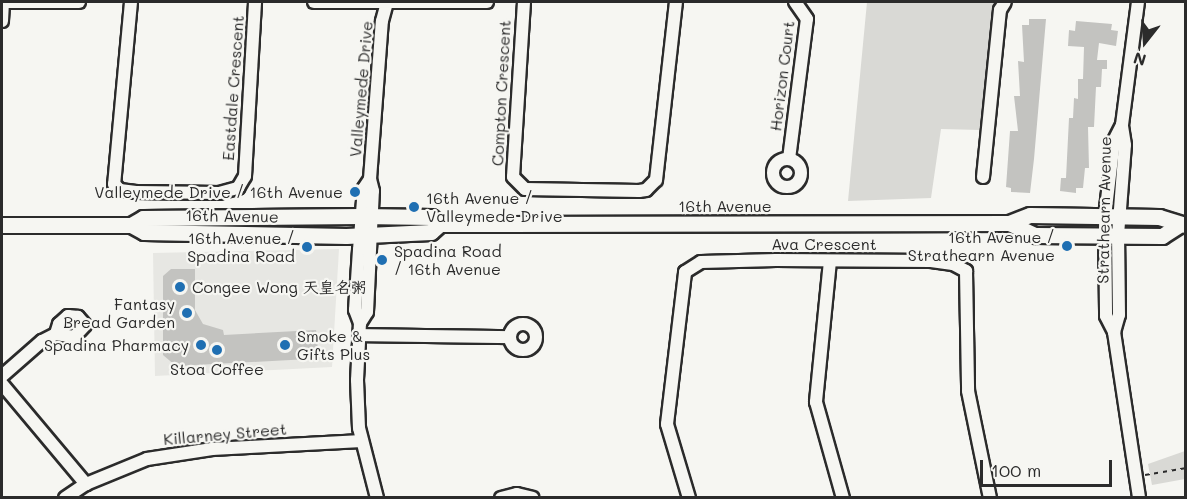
<!DOCTYPE html>
<html>
<head>
<meta charset="utf-8">
<style>
  body { margin:0 }
  #map { position:relative; width:1187px; height:499px; overflow:hidden; background:#f6f6f2; font-family:Mali,"LXGW WenKai TC",sans-serif }
  div>[style] { position:absolute }
  .built>* { inset:0; background:#e7e7e3 }
  .green>* { inset:0; background:#d9d9d5 }
  .building>* { inset:0; background:#c3c3c0 }
  .path>* { height:1.5px; margin-top:-0.75px; transform-origin:0; background:repeating-linear-gradient(90deg,#2b2b2b 0 4.5px,transparent 0 9px) }
  .roads { filter:drop-shadow(2px 0 #2b2b2b) drop-shadow(-2px 0 #2b2b2b) drop-shadow(0 2px #2b2b2b) drop-shadow(0 -2px #2b2b2b) }
  .minor>* { height:12px; margin:-6px; padding:0 6px; transform-origin:6px; border-radius:6px; background:#f6f6f2 }
  .minor>.ring { margin:-6px; padding:0; box-sizing:content-box; background:none; border:12px solid #f6f6f2; border-radius:50% }
  .major>* { height:15px; margin:-7.5px; padding:0 7.5px; transform-origin:7.5px; border-radius:7.5px; background:#f6f6f2 }
  .dots>* { width:16px; height:16px; translate:-50% -50%; box-sizing:border-box; border:3px solid #f6f6f2; border-radius:50% }
  span { translate:-50% -50%; white-space:nowrap; text-align:center; line-height:1.15; -webkit-text-stroke:4.5px #f6f6f2; paint-order:stroke }
  .street-label { font-size:16px; color:#2b2b2b }
  .poi-label { font-size:16px; color:#2b2b2b }
  .right { translate:-100% -50%; text-align:right }
  .left { translate:0 -50%; text-align:left }
  .frame { position:absolute; inset:0; border:3px solid #2b2b2b; pointer-events:none }
  .north { position:absolute; left:1115px; top:12px; width:60px; height:60px; -webkit-text-stroke:4px #f6f6f2; paint-order:stroke; rotate:197deg; font-size:16px; font-weight:700; line-height:24px; text-align:center; color:#2b2b2b }
  .north::after { content:''; display:block; margin:auto; width:21px; height:27px; background:#2b2b2b; clip-path:polygon(50% 0,100% 100%,50% 72%,0 100%) }
  .scale { position:absolute; left:980px; top:460px; width:132px; height:27px; box-sizing:border-box; border:3px solid #2b2b2b; border-top:0; padding-left:8px; font-size:18px; line-height:21px; white-space:nowrap; color:#2b2b2b; -webkit-text-stroke:4px #f6f6f2; paint-order:stroke }
</style>
</head>
<body>
<div id="map">
  <div class="built">
    <div style="clip-path:polygon(339px 249px,332px 367px,155px 376px,153px 253px)"></div>
  </div>
  <div class="green">
    <div style="clip-path:polygon(867px 2px,994px 2px,980px 130px,941px 129px,931px 198px,848px 201px)"></div>
    <div style="clip-path:polygon(1185px 451px,1185px 479px,1152px 485px,1148px 464px)"></div>
  </div>
  <div class="building">
    <div style="clip-path:polygon(1029px 19px,1046px 19px,1034px 159px,1030px 193px,1011px 192px,1011px 188px,1006px 187px,1010px 131px,1018px 131px,1014px 96px,1020px 96px,1018px 61px,1024px 62px,1022px 25px,1029px 25px)"></div>
    <div style="clip-path:polygon(1076px 21px,1112px 24px,1111px 30px,1118px 31px,1116px 46px,1099px 43px,1097px 60px,1107px 60px,1107px 69px,1102px 69px,1101px 87px,1096px 87px,1094px 127px,1088px 127px,1089px 168px,1085px 168px,1083px 188px,1076px 188px,1076px 193px,1060px 191px,1061px 178px,1066px 178px,1069px 118px,1073px 118px,1074px 98px,1078px 99px,1078px 79px,1083px 79px,1084px 47px,1068px 46px,1069px 30px,1075px 31px)"></div>
    <div style="clip-path:polygon(171px 269px,195px 269px,195px 310px,203px 324px,223px 330px,224px 335px,316px 330px,318px 349px,309px 359px,176px 366px,163px 355px,163px 276px)"></div>
  </div>
  <div class="path">
    <div style="left:1145px;top:475px;width:42px;rotate:-9.7deg"></div>
  </div>
  <div class="roads">
    <div class="minor">
      <div style="left:2px;top:2px;width:77px"></div>
      <div style="left:131px;top:2px;width:183px;rotate:95.3deg"></div>
      <div style="left:114px;top:184px;width:8px;rotate:45deg"></div>
      <div style="left:120px;top:190px;width:16px;rotate:7deg"></div>
      <div style="left:136px;top:192px;width:83px;rotate:0.7deg"></div>
      <div style="left:219px;top:193px;width:20px;rotate:-15deg"></div>
      <div style="left:238px;top:188px;width:14px;rotate:-60deg"></div>
      <div style="left:245px;top:176px;width:174px;rotate:-86.7deg"></div>
      <div style="left:314px;top:2px;width:173px"></div>
      <div style="left:524px;top:2px;width:175px;rotate:93.6deg"></div>
      <div style="left:513px;top:177px;width:17px;rotate:45deg"></div>
      <div style="left:525px;top:189px;width:114px;rotate:1deg"></div>
      <div style="left:639px;top:191px;width:7px;rotate:-8deg"></div>
      <div style="left:646px;top:190px;width:14px;rotate:-45deg"></div>
      <div style="left:656px;top:180px;width:179px;rotate:-83.6deg"></div>
      <div style="left:2px;top:21px;width:19px;rotate:-87deg"></div>
      <div style="left:1122px;top:125px;width:18px;rotate:117deg"></div>
      <div style="left:1114px;top:141px;width:76px;rotate:96.8deg"></div>
      <div style="left:1105px;top:216px;width:100px;rotate:89.4deg"></div>
      <div style="left:1106px;top:316px;width:18px;rotate:63deg"></div>
      <div style="left:1114px;top:332px;width:168px;rotate:81.4deg"></div>
      <div class="ring" style="left:773px;top:159px;width:16px;height:16px"></div>
      <div style="left:789px;top:159px;width:141px;rotate:-82.7deg"></div>
      <div style="left:807px;top:19px;width:21px;rotate:-125deg"></div>
      <div style="left:983px;top:177px;width:168px;rotate:-84.2deg"></div>
      <div style="left:1000px;top:10px;width:9px;rotate:-58deg"></div>
      <div style="left:830px;top:261px;width:142px;rotate:95.7deg"></div>
      <div style="left:816px;top:402px;width:100px;rotate:74.3deg"></div>
      <div style="left:360px;top:323px;width:14px;rotate:-111deg"></div>
      <div style="left:355px;top:310px;width:60px;rotate:-86.2deg"></div>
      <div style="left:359px;top:250px;width:62px;rotate:-85.4deg"></div>
      <div style="left:364px;top:188px;width:11px;rotate:-56deg"></div>
      <div class="ring" style="left:510px;top:324px;width:14px;height:14px"></div>
      <div style="left:1114px;top:332px;width:18px;rotate:-74deg"></div>
      <div style="left:1119px;top:315px;width:80px;rotate:-90.7deg"></div>
      <div style="left:1118px;top:235px;width:90px;rotate:-85.6deg"></div>
      <div style="left:1125px;top:145px;width:20px;rotate:-99deg"></div>
      <div style="left:1122px;top:125px;width:124px;rotate:-82.6deg"></div>
      <div style="left:359px;top:335px;width:151px;rotate:0.8deg"></div>
      <div style="left:2px;top:376px;width:53px;rotate:-41.2deg"></div>
      <div style="left:42px;top:341px;width:16px;rotate:-27deg"></div>
      <div style="left:56px;top:334px;width:18px;rotate:9deg"></div>
      <div style="left:74px;top:337px;width:16px;rotate:-47deg"></div>
      <div style="left:85px;top:325px;width:11px;rotate:-131deg"></div>
      <div style="left:78px;top:317px;width:10px;rotate:-174deg"></div>
      <div style="left:68px;top:316px;width:12px;rotate:138deg"></div>
      <div style="left:59px;top:324px;width:10px;rotate:107deg"></div>
      <div style="left:2px;top:384px;width:131px;rotate:50deg"></div>
      <div style="left:65px;top:498px;width:25px;rotate:-34deg"></div>
      <div style="left:86px;top:484px;width:66px;rotate:-22.3deg"></div>
      <div style="left:147px;top:459px;width:66px;rotate:-8.7deg"></div>
      <div style="left:212px;top:449px;width:150px;rotate:-3.1deg"></div>
      <div style="left:377px;top:498px;width:72px;rotate:-104.4deg"></div>
      <div style="left:359px;top:428px;width:48px;rotate:-92.4deg"></div>
      <div style="left:357px;top:380px;width:57px;rotate:-87deg"></div>
      <div style="left:360px;top:323px;width:13px;rotate:-58deg"></div>
      <div style="left:367px;top:312px;width:121px;rotate:-87.2deg"></div>
      <div style="left:373px;top:191px;width:12px;rotate:-104deg"></div>
      <div style="left:370px;top:179px;width:158px;rotate:-85.7deg"></div>
      <div style="left:382px;top:21px;width:20px;rotate:-75deg"></div>
      <div style="left:501px;top:498px;width:16px;rotate:-14deg"></div>
      <div style="left:517px;top:494px;width:16px;rotate:14deg"></div>
      <div style="left:689px;top:498px;width:77px;rotate:-106.6deg"></div>
      <div style="left:667px;top:424px;width:153px;rotate:-83.2deg"></div>
      <div style="left:685px;top:272px;width:19px;rotate:-32deg"></div>
      <div style="left:701px;top:262px;width:75px;rotate:-1.5deg"></div>
      <div style="left:776px;top:260px;width:155px;rotate:0.4deg"></div>
      <div style="left:931px;top:261px;width:22px;rotate:8deg"></div>
      <div style="left:953px;top:264px;width:15px;rotate:28deg"></div>
      <div style="left:966px;top:271px;width:120px;rotate:89deg"></div>
      <div style="left:968px;top:391px;width:109px;rotate:78.4deg"></div>
    </div>
    <div class="major">
      <div style="left:1009px;top:223px;width:29px;rotate:25deg"></div>
      <div style="left:1035px;top:235px;width:127px;rotate:0.5deg"></div>
      <div style="left:1162px;top:236px;width:20px;rotate:-33deg"></div>
      <div style="left:2px;top:225px;width:129px"></div>
      <div style="left:131px;top:225px;width:14px;rotate:-30deg"></div>
      <div style="left:143px;top:218px;width:218px;rotate:-0.5deg"></div>
      <div style="left:361px;top:216px;width:70px;rotate:0.8deg"></div>
      <div style="left:431px;top:217px;width:11px;rotate:38deg"></div>
      <div style="left:440px;top:224px;width:569px;rotate:-0.1deg"></div>
      <div style="left:1009px;top:223px;width:22px;rotate:-21deg"></div>
      <div style="left:1030px;top:215px;width:129px;rotate:0.9deg"></div>
      <div style="left:1159px;top:217px;width:28px;rotate:17deg"></div>
      <div style="left:131px;top:225px;width:15px;rotate:28deg"></div>
      <div style="left:144px;top:232px;width:202px;rotate:1.1deg"></div>
      <div style="left:346px;top:236px;width:85px;rotate:-2.7deg"></div>
      <div style="left:431px;top:232px;width:12px;rotate:-42deg"></div>
    </div>
  </div>
  <div class="dots">
    <div style="left:355px;top:192px;background:#1f6fb2"></div>
    <div style="left:414px;top:207px;background:#1f6fb2"></div>
    <div style="left:1067px;top:246px;background:#1f6fb2"></div>
    <div style="left:307px;top:247px;background:#1f6fb2"></div>
    <div style="left:382px;top:260px;background:#1f6fb2"></div>
    <div style="left:180px;top:287px;background:#1f6fb2"></div>
    <div style="left:187px;top:313px;background:#1f6fb2"></div>
    <div style="left:201px;top:345px;background:#1f6fb2"></div>
    <div style="left:285px;top:345px;background:#1f6fb2"></div>
    <div style="left:217px;top:350px;background:#1f6fb2"></div>
  </div>
  <div class="street-label">
    <span style="left:782px;top:76px;rotate:-83deg">Horizon Court</span>
    <span style="left:233px;top:88px;rotate:-86deg">Eastdale Crescent</span>
    <span style="left:361px;top:89px;rotate:-85deg">Valleymede Drive</span>
    <span style="left:501px;top:93px;rotate:-87deg">Compton Crescent</span>
    <span style="left:725px;top:206px">16th Avenue</span>
    <span style="left:1104px;top:210px;rotate:-89deg">Strathearn Avenue</span>
    <span style="left:232px;top:216px;rotate:1deg">16th Avenue</span>
    <span style="left:824px;top:244px">Ava Crescent</span>
    <span style="left:225px;top:434px;rotate:-5deg">Killarney Street</span>
  </div>
  <div class="poi-label">
    <span class="right" style="left:343px;top:192px">Valleymede Drive / 16th Avenue</span>
    <span class="left" style="left:426px;top:207px">16th Avenue /<br>Valleymede Drive</span>
    <span class="right" style="left:1055px;top:246px">16th Avenue /<br>Strathearn Avenue</span>
    <span class="right" style="left:295px;top:247px">16th Avenue /<br>Spadina Road</span>
    <span class="left" style="left:394px;top:260px">Spadina Road<br>/ 16th Avenue</span>
    <span class="left" style="left:192px;top:287px">Congee Wong 天皇名粥</span>
    <span class="right" style="left:175px;top:313px">Fantasy<br>Bread Garden</span>
    <span class="left" style="left:297px;top:345px">Smoke &amp;<br>Gifts Plus</span>
    <span class="right" style="left:189px;top:345px">Spadina Pharmacy</span>
    <span style="left:217px;top:369px">Stoa Coffee</span>
  </div>
  <div class="frame"></div>
  <div class="north">N</div>
  <div class="scale">100 m</div>
</div>
</body>
</html>
